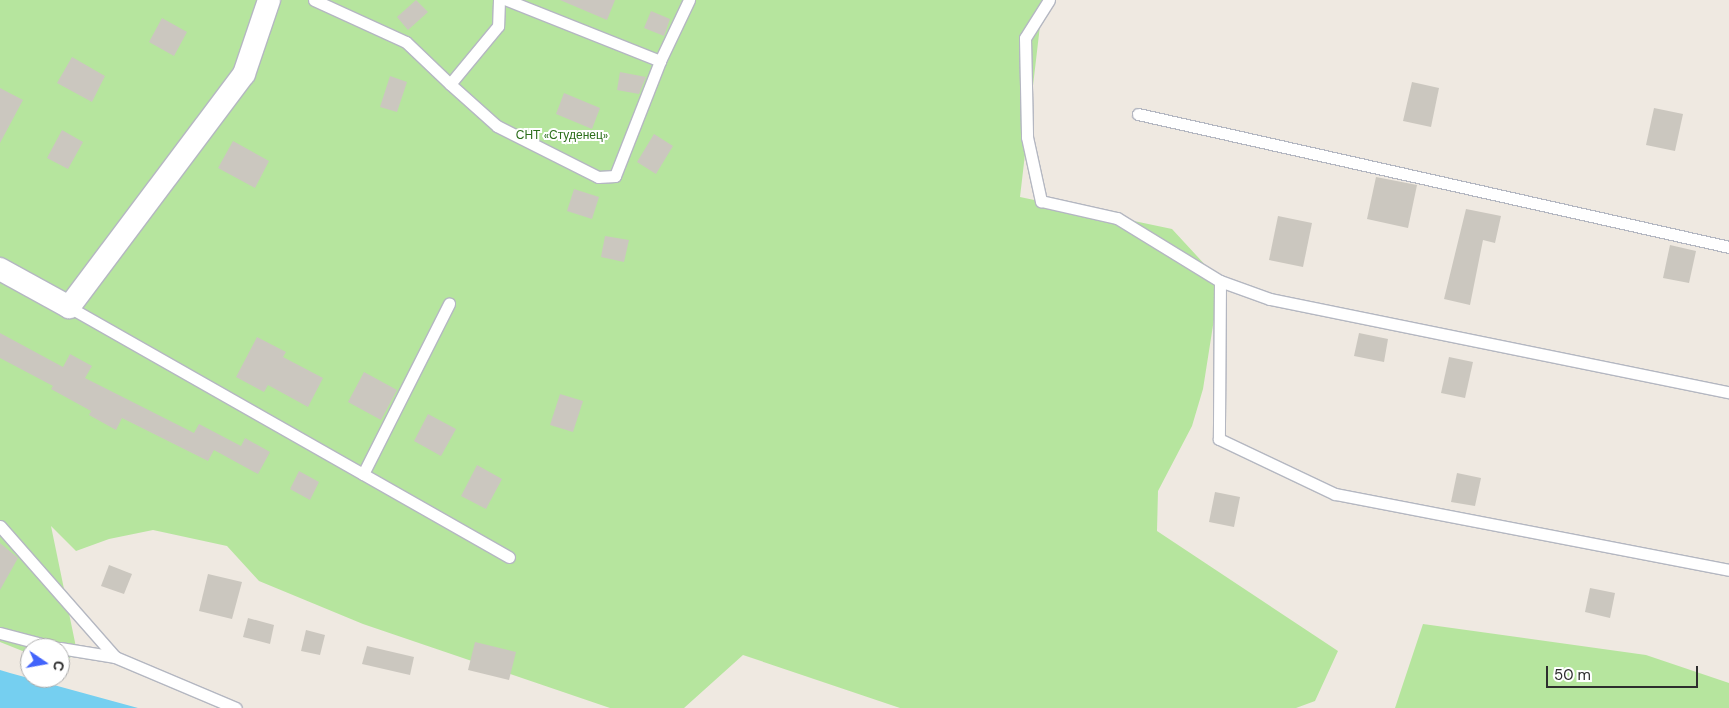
<!DOCTYPE html>
<html>
<head>
<meta charset="utf-8">
<style>
  body { margin:0 }
  #map { position:relative; width:1729px; height:708px; overflow:hidden; background:#efe9e1; font-family:"DM Sans",sans-serif }
  div>[style] { position:absolute }
  .green>* { inset:0; background:#b6e59e }
  .water>* { inset:0; background:#75cff0 }
  .building>* { inset:0; background:#cbc7bf }
  .roads { filter:drop-shadow(1px 0 #b4b7c1) drop-shadow(-1px 0 #b4b7c1) drop-shadow(0 1px #b4b7c1) drop-shadow(0 -1px #b4b7c1) }
  .lane>* { height:11px; margin:-5.5px; padding:0 5.5px; transform-origin:5.5px; border-radius:5.5px; background:#fff }
  .street>* { height:22px; margin:-11px; padding:0 11px; transform-origin:11px; border-radius:11px; background:#fff }
  span { translate:-50% -50%; white-space:nowrap; text-align:center; line-height:1.15; -webkit-text-stroke:4px #fff; paint-order:stroke }
  .park-label { font-size:12px; color:#2c6e1b }
  .north { position:absolute; left:20px; top:638px; width:50px; height:50px; box-sizing:border-box; background:#fff; border:1px solid #ababab; border-radius:50%; rotate:102deg; font-size:14px; font-weight:700; line-height:20px; text-align:center; color:#2e2e2e }
  .north::after { content:''; display:block; margin:auto; width:18px; height:22px; background:#4264fb; clip-path:polygon(50% 0,100% 100%,50% 72%,0 100%) }
  .scale { position:absolute; left:1546px; top:666px; width:152px; height:22px; box-sizing:border-box; border:2px solid #2e2e2e; border-top:0; padding-left:6px; font-size:15px; line-height:18px; white-space:nowrap; color:#2e2e2e; -webkit-text-stroke:4px #fff; paint-order:stroke }
</style>
</head>
<body>
<div id="map">
  <div class="green">
    <div style="clip-path:polygon(0 0,1043px 0,1020px 197px,1172px 229px,1220px 281px,1203px 389px,1192px 426px,1158px 491px,1157px 531px,1338px 651px,1315px 701px,1296px 708px,900px 708px,743px 655px,684px 708px,610px 708px,363px 624px,259px 581px,227px 546px,153px 530px,109px 539px,76px 551px,51px 526px,77px 652px,60px 666px,60px 648px,30px 648px,30px 654px,0 642px)"></div>
    <div style="clip-path:polygon(1423px 624px,1646px 655px,1729px 683px,1729px 708px,1395px 708px)"></div>
  </div>
  <div class="water">
    <div style="clip-path:polygon(0 670px,10px 673px,138px 708px,0 708px)"></div>
  </div>
  <div class="building">
    <div style="clip-path:polygon(416px 0,428px 12px,408px 30px,397px 17px)"></div>
    <div style="clip-path:polygon(560px 0,615px 0,607px 20px)"></div>
    <div style="clip-path:polygon(651px 11px,670px 19px,664px 36px,644px 28px)"></div>
    <div style="clip-path:polygon(162px 18px,187px 32px,174px 56px,149px 42px)"></div>
    <div style="clip-path:polygon(72px 57px,105px 76px,92px 102px,57px 83px)"></div>
    <div style="clip-path:polygon(620px 72px,646px 77px,639px 94px,617px 90px)"></div>
    <div style="clip-path:polygon(390px 76px,407px 82px,397px 112px,380px 107px)"></div>
    <div style="clip-path:polygon(1412px 82px,1439px 88px,1431px 127px,1403px 121px)"></div>
    <div style="clip-path:polygon(0 88px,23px 100px,0 143px)"></div>
    <div style="clip-path:polygon(564px 93px,600px 108px,592px 129px,556px 114px)"></div>
    <div style="clip-path:polygon(1654px 108px,1683px 114px,1675px 151px,1646px 145px)"></div>
    <div style="clip-path:polygon(62px 130px,83px 142px,68px 169px,47px 158px)"></div>
    <div style="clip-path:polygon(654px 134px,673px 146px,656px 174px,637px 162px)"></div>
    <div style="clip-path:polygon(233px 141px,269px 161px,255px 188px,218px 168px)"></div>
    <div style="clip-path:polygon(1376px 177px,1417px 185px,1408px 228px,1367px 219px)"></div>
    <div style="clip-path:polygon(574px 189px,599px 197px,592px 219px,567px 211px)"></div>
    <div style="clip-path:polygon(1466px 209px,1501px 216px,1495px 243px,1483px 240px,1470px 305px,1444px 299px)"></div>
    <div style="clip-path:polygon(1278px 216px,1312px 223px,1303px 267px,1269px 260px)"></div>
    <div style="clip-path:polygon(605px 236px,629px 240px,624px 262px,601px 257px)"></div>
    <div style="clip-path:polygon(1670px 245px,1696px 251px,1689px 283px,1663px 278px)"></div>
    <div style="clip-path:polygon(0 333px,63px 367px,70px 354px,92px 366px,85px 378px,194px 433px,199px 424px,241px 446px,245px 438px,270px 452px,258px 474px,214px 450px,208px 461px,122px 418px,116px 430px,89px 415px,91px 411px,51px 389px,53px 386px,0 358px)"></div>
    <div style="clip-path:polygon(1359px 333px,1388px 339px,1384px 362px,1354px 356px)"></div>
    <div style="clip-path:polygon(257px 337px,286px 352px,283px 357px,323px 378px,308px 407px,268px 385px,264px 392px,236px 377px)"></div>
    <div style="clip-path:polygon(1449px 357px,1473px 362px,1465px 398px,1441px 393px)"></div>
    <div style="clip-path:polygon(364px 372px,397px 390px,381px 420px,348px 402px)"></div>
    <div style="clip-path:polygon(560px 394px,583px 401px,573px 432px,550px 425px)"></div>
    <div style="clip-path:polygon(428px 414px,456px 429px,441px 456px,414px 441px)"></div>
    <div style="clip-path:polygon(477px 465px,502px 479px,486px 509px,461px 496px)"></div>
    <div style="clip-path:polygon(299px 471px,319px 482px,310px 500px,290px 489px)"></div>
    <div style="clip-path:polygon(1457px 473px,1481px 478px,1475px 506px,1451px 502px)"></div>
    <div style="clip-path:polygon(1215px 492px,1240px 497px,1234px 527px,1209px 522px)"></div>
    <div style="clip-path:polygon(0 543px,18px 558px,0 590px)"></div>
    <div style="clip-path:polygon(109px 565px,132px 574px,124px 594px,101px 586px)"></div>
    <div style="clip-path:polygon(208px 574px,242px 582px,232px 619px,199px 611px)"></div>
    <div style="clip-path:polygon(1590px 588px,1615px 593px,1610px 618px,1585px 612px)"></div>
    <div style="clip-path:polygon(248px 618px,274px 625px,270px 644px,243px 637px)"></div>
    <div style="clip-path:polygon(306px 630px,325px 635px,320px 655px,301px 651px)"></div>
    <div style="clip-path:polygon(475px 642px,516px 652px,509px 680px,468px 670px)"></div>
    <div style="clip-path:polygon(367px 646px,414px 657px,410px 675px,362px 664px)"></div>
  </div>
  <div class="roads">
    <div class="lane">
      <div style="left:314px;top:0;width:101px;rotate:24.5deg"></div>
      <div style="left:406px;top:42px;width:61px;rotate:43.7deg"></div>
      <div style="left:499px;top:0;width:26px;rotate:92deg"></div>
      <div style="left:498px;top:26px;width:75px;rotate:129.6deg"></div>
      <div style="left:450px;top:84px;width:63px;rotate:41.8deg"></div>
      <div style="left:497px;top:126px;width:113px;rotate:26.8deg"></div>
      <div style="left:598px;top:177px;width:17px;rotate:-3deg"></div>
      <div style="left:615px;top:176px;width:123px;rotate:-68.6deg"></div>
      <div style="left:507px;top:0;width:165px;rotate:21.7deg"></div>
      <div style="left:660px;top:61px;width:68px;rotate:-64.6deg"></div>
      <div style="left:1049px;top:0;width:45px;rotate:122.3deg"></div>
      <div style="left:1025px;top:38px;width:99px;rotate:88.8deg"></div>
      <div style="left:1027px;top:137px;width:66px;rotate:77.7deg"></div>
      <div style="left:1041px;top:201px;width:78px;rotate:12.6deg"></div>
      <div style="left:1117px;top:218px;width:121px;rotate:31.5deg"></div>
      <div style="left:1220px;top:281px;width:158px;rotate:90.4deg"></div>
      <div style="left:1219px;top:439px;width:128px;rotate:25.4deg"></div>
      <div style="left:1335px;top:494px;width:401px;rotate:10.9deg"></div>
      <div style="left:1138px;top:114px;width:606px;rotate:12.68deg"></div>
      <div style="left:1220px;top:281px;width:53px;rotate:19.8deg"></div>
      <div style="left:1270px;top:299px;width:468px;rotate:11.5deg"></div>
      <div style="left:69px;top:307px;width:506px;rotate:29.6deg"></div>
      <div style="left:363px;top:474px;width:191px;rotate:-63.2deg"></div>
      <div style="left:0;top:526px;width:174px;rotate:48.7deg"></div>
      <div style="left:0;top:633px;width:59px;rotate:14.7deg"></div>
      <div style="left:60px;top:648px;width:56px;rotate:9.3deg"></div>
      <div style="left:115px;top:657px;width:131px;rotate:22.9deg"></div>
    </div>
    <div class="street">
      <div style="left:0;top:269px;width:79px;rotate:28.8deg"></div>
      <div style="left:69px;top:307px;width:291px;rotate:-53.1deg"></div>
      <div style="left:244px;top:74px;width:78px;rotate:-71.3deg"></div>
    </div>
  </div>
  <div class="park-label">
    <span style="left:562px;top:136px">СНТ «Студенец»</span>
  </div>
  <div class="north">С</div>
  <div class="scale">50 m</div>
</div>
</body>
</html>
